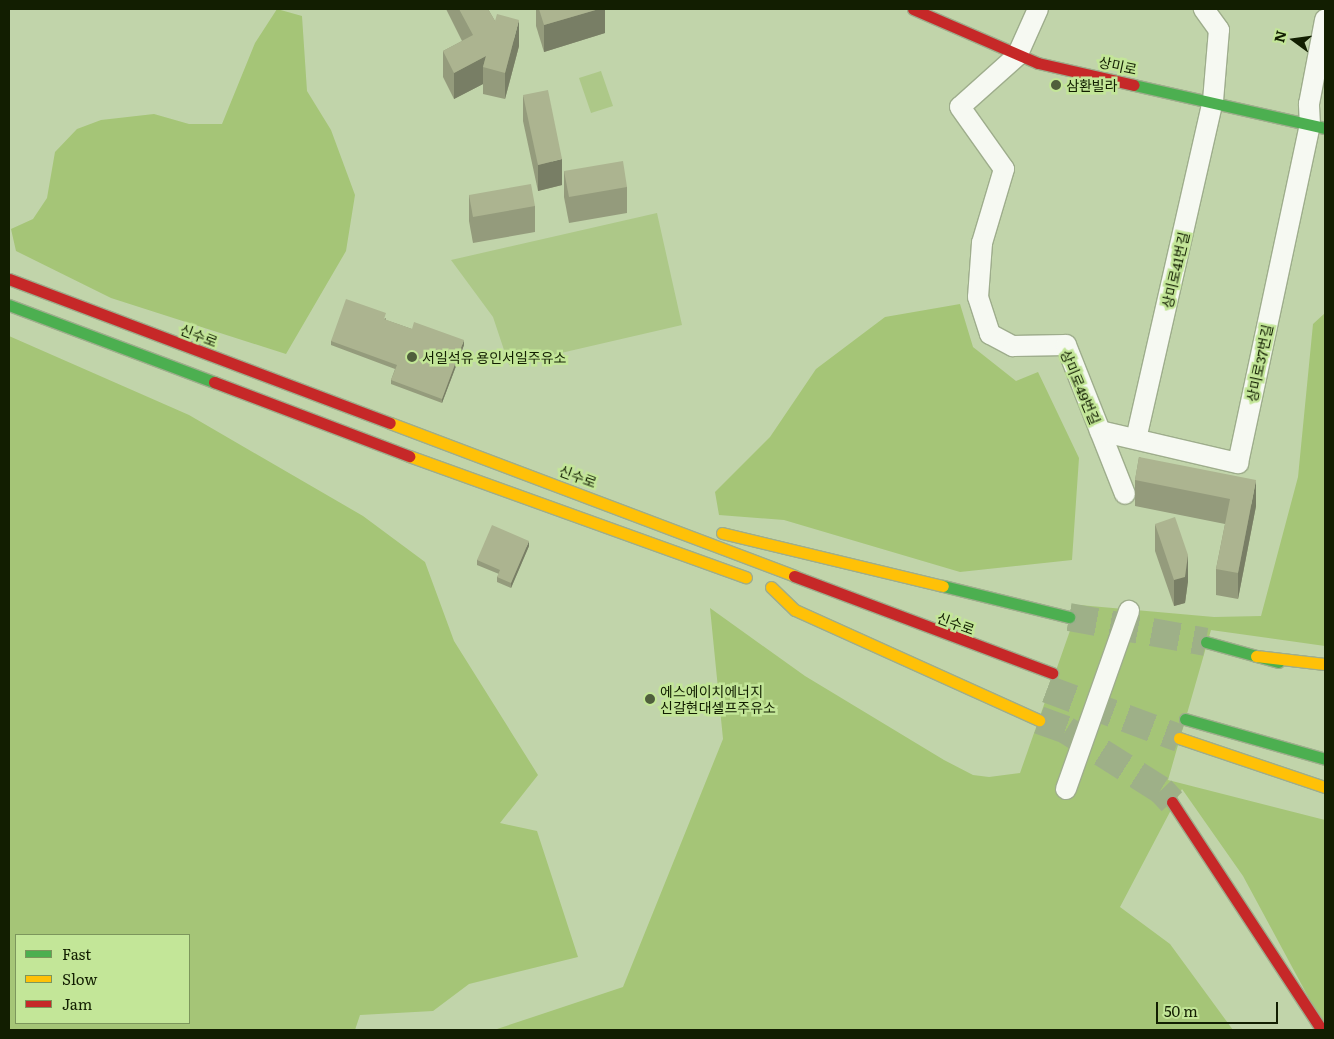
<!DOCTYPE html>
<html>
<head>
<meta charset="utf-8">
<style>
  body { margin:0 }
  #map { position:relative; width:1334px; height:1039px; overflow:hidden; background:#c1d4aa; font-family:Literata,"Noto Sans KR",serif }
  div>[style] { position:absolute }
  .green>* { inset:0; background:#adc888 }
  .forest>* { inset:0; background:#a5c577 }
  .primary-tunnel>* { height:28px; margin-top:-14px; transform-origin:0; background:repeating-linear-gradient(90deg,#9eb088 0 28px,transparent 0 42px) }
  .roads { filter:drop-shadow(1px 0 #9ead8c) drop-shadow(-1px 0 #9ead8c) drop-shadow(0 1px #9ead8c) drop-shadow(0 -1px #9ead8c) }
  .street>* { height:20px; margin:-10px; padding:0 10px; transform-origin:10px; border-radius:10px; background:#f6f9f2 }
  .fast>* { height:11px; margin:-5.5px; padding:0 5.5px; transform-origin:5.5px; border-radius:5.5px; background:#4caf50 }
  .slow>* { height:11px; margin:-5.5px; padding:0 5.5px; transform-origin:5.5px; border-radius:5.5px; background:#ffc107 }
  .jam>* { height:11px; margin:-5.5px; padding:0 5.5px; transform-origin:5.5px; border-radius:5.5px; background:#c62828 }
  .bridges { filter:drop-shadow(1px 0 #9ead8c) drop-shadow(-1px 0 #9ead8c) drop-shadow(0 1px #9ead8c) drop-shadow(0 -1px #9ead8c) }
  .street-bridge>* { height:20px; margin:-10px; padding:0 10px; transform-origin:10px; border-radius:10px; background:#f6f9f2 }
  .wall>* { inset:0; background:#949b7c }
  .shaded-wall>* { inset:0; background:#787e65 }
  .building>* { inset:0; background:#acb490 }
  .dots>* { width:14px; height:14px; translate:-50% -50%; box-sizing:border-box; border:2px solid #c3e698; border-radius:50% }
  span { translate:-50% -50%; white-space:nowrap; text-align:center; line-height:1.15; -webkit-text-stroke:5px #c3e698; paint-order:stroke }
  .street-label { font-size:14px; color:#121e01 }
  .poi-label { font-size:14px; color:#121e01 }
  .left { translate:0 -50%; text-align:left }
  .frame { position:absolute; inset:0; border:10px solid #121e01; pointer-events:none }
  .legend { position:absolute; left:15px; top:934px; width:175px; height:90px; box-sizing:border-box; background:#c3e698; border:1px solid #7c965c; margin:0; padding:6px 9px; list-style:none; font-size:15px; color:#121e01 }
  .legend li { display:flex; align-items:center; gap:10px; height:25px }
  .legend b { width:25px; border:1px solid #7c965c }
  .north { position:absolute; left:1269px; top:15px; width:50px; height:50px; -webkit-text-stroke:4px #c3e698; paint-order:stroke; rotate:284deg; font-size:14px; font-weight:700; line-height:20px; text-align:center; color:#121e01 }
  .north::after { content:''; display:block; margin:auto; width:18px; height:22px; background:#121e01; clip-path:polygon(50% 0,100% 100%,50% 72%,0 100%) }
  .scale { position:absolute; left:1156px; top:1002px; width:122px; height:22px; box-sizing:border-box; border:2px solid #121e01; border-top:0; padding-left:6px; font-size:15px; line-height:18px; white-space:nowrap; color:#121e01; -webkit-text-stroke:4px #c3e698; paint-order:stroke }
</style>
</head>
<body>
<div id="map">
  <div class="green">
    <div style="clip-path:polygon(601px 71px,613px 106px,591px 113px,579px 78px)"></div>
    <div style="clip-path:polygon(657px 213px,682px 325px,509px 365px,493px 317px,451px 260px)"></div>
  </div>
  <div class="forest">
    <div style="clip-path:polygon(277px 9px,302px 16px,307px 91px,331px 130px,355px 195px,346px 251px,286px 354px,111px 298px,16px 251px,11px 229px,33px 219px,47px 198px,55px 152px,77px 129px,101px 120px,154px 114px,189px 124px,222px 124px,255px 43px)"></div>
    <div style="clip-path:polygon(960px 304px,973px 347px,1016px 381px,1038px 372px,1079px 458px,1072px 560px,960px 572px,784px 520px,719px 515px,715px 492px,770px 437px,816px 369px,885px 317px)"></div>
    <div style="clip-path:polygon(1325px 313px,1325px 646px,1211px 630px,1168px 780px,1325px 820px,1325px 1028px,1243px 876px,1182px 789px,1120px 907px,1170px 944px,1233px 1030px,494px 1030px,623px 987px,723px 739px,710px 608px,805px 676px,944px 760px,973px 775px,989px 777px,1020px 773px,1079px 605px,1214px 617px,1261px 616px,1298px 477px,1313px 324px)"></div>
    <div style="clip-path:polygon(evenodd,9px 336px,189px 415px,363px 516px,425px 562px,454px 641px,538px 775px,500px 823px,537px 831px,578px 957px,469px 984px,433px 1011px,360px 1015px,355px 1030px,9px 1030px,9px 336px,189px 935px,189px 1023px,16px 1023px,16px 935px,189px 935px)"></div>
  </div>
  <div class="primary-tunnel">
    <div style="left:1069px;top:617px;width:139px;rotate:10.3deg"></div>
    <div style="left:1047px;top:689px;width:141px;rotate:20.4deg"></div>
    <div style="left:1039px;top:720px;width:29px;rotate:20deg"></div>
    <div style="left:1066px;top:730px;width:112px;rotate:32.3deg"></div>
    <div style="left:1161px;top:790px;width:16px;rotate:47deg"></div>
  </div>
  <div class="roads">
    <div class="street">
      <div style="left:1038px;top:9px;width:51px;rotate:114.1deg"></div>
      <div style="left:1017px;top:56px;width:76px;rotate:138.2deg"></div>
      <div style="left:960px;top:107px;width:76px;rotate:54.6deg"></div>
      <div style="left:1004px;top:169px;width:77px;rotate:106.6deg"></div>
      <div style="left:982px;top:243px;width:54px;rotate:94.2deg"></div>
      <div style="left:978px;top:297px;width:39px;rotate:72deg"></div>
      <div style="left:990px;top:334px;width:26px;rotate:28deg"></div>
      <div style="left:1013px;top:346px;width:53px;rotate:-1.1deg"></div>
      <div style="left:1066px;top:345px;width:160px;rotate:68.4deg"></div>
      <div style="left:1100px;top:431px;width:142px;rotate:13.1deg"></div>
      <div style="left:1238px;top:463px;width:346px;rotate:-78deg"></div>
      <div style="left:1310px;top:125px;width:21px;rotate:-93deg"></div>
      <div style="left:1309px;top:104px;width:86px;rotate:-79.2deg"></div>
      <div style="left:1136px;top:439px;width:347px;rotate:-77.2deg"></div>
      <div style="left:1213px;top:101px;width:71px;rotate:-85.2deg"></div>
      <div style="left:1219px;top:30px;width:26px;rotate:-126deg"></div>
    </div>
    <div class="fast">
      <div style="left:1134px;top:85px;width:196px;rotate:12.7deg"></div>
      <div style="left:9px;top:305px;width:219px;rotate:20.6deg"></div>
      <div style="left:943px;top:586px;width:130px;rotate:13.8deg"></div>
      <div style="left:1206px;top:642px;width:75px;rotate:15.5deg"></div>
      <div style="left:1185px;top:719px;width:146px;rotate:15.9deg"></div>
    </div>
    <div class="slow">
      <div style="left:390px;top:423px;width:432px;rotate:20.7deg"></div>
      <div style="left:409px;top:456px;width:358px;rotate:19.8deg"></div>
      <div style="left:722px;top:533px;width:227px;rotate:13.5deg"></div>
      <div style="left:771px;top:587px;width:33px;rotate:44deg"></div>
      <div style="left:795px;top:610px;width:268px;rotate:24.3deg"></div>
      <div style="left:1256px;top:656px;width:69px;rotate:6.6deg"></div>
      <div style="left:1179px;top:738px;width:154px;rotate:18.6deg"></div>
    </div>
    <div class="jam">
      <div style="left:913px;top:9px;width:136px;rotate:23.4deg"></div>
      <div style="left:1038px;top:63px;width:98px;rotate:12.9deg"></div>
      <div style="left:9px;top:279px;width:407px;rotate:20.7deg"></div>
      <div style="left:214px;top:382px;width:209px;rotate:20.8deg"></div>
      <div style="left:794px;top:576px;width:276px;rotate:20.6deg"></div>
      <div style="left:1172px;top:802px;width:273px;rotate:56.7deg"></div>
    </div>
  </div>
  <div class="bridges">
    <div class="street-bridge">
      <div style="left:1066px;top:789px;width:189px;rotate:-70.5deg"></div>
    </div>
  </div>
  <div class="wall">
    <div style="clip-path:polygon(446px 9px,488px 9px,495px 21px,519px 46px,505px 99px,483px 94px,483px 84px,454px 99px,443px 77px,443px 51px,462px 41px)"></div>
    <div style="clip-path:polygon(536px 9px,605px 9px,605px 33px,544px 52px,536px 26px)"></div>
    <div style="clip-path:polygon(523px 95px,562px 185px,538px 191px,523px 121px)"></div>
    <div style="clip-path:polygon(564px 171px,627px 187px,627px 213px,569px 223px,564px 197px)"></div>
    <div style="clip-path:polygon(469px 195px,535px 206px,535px 232px,473px 243px,469px 221px)"></div>
    <div style="clip-path:polygon(386px 318px,386px 320px,412px 329px,464px 345px,442px 403px,391px 384px,391px 380px,395px 369px,331px 345px,331px 341px)"></div>
    <div style="clip-path:polygon(1139px 457px,1256px 506px,1238px 599px,1216px 595px,1216px 569px,1225px 524px,1135px 506px,1135px 480px)"></div>
    <div style="clip-path:polygon(1155px 524px,1188px 581px,1185px 603px,1174px 606px,1155px 551px)"></div>
    <div style="clip-path:polygon(529px 546px,511px 588px,497px 582px,497px 577px,499px 574px,477px 565px,477px 560px)"></div>
  </div>
  <div class="shaded-wall">
    <div style="clip-path:polygon(599px 9px,605px 9px,605px 33px,544px 52px,544px 25px)"></div>
    <div style="clip-path:polygon(519px 20px,519px 46px,505px 99px,505px 73px)"></div>
    <div style="clip-path:polygon(486px 56px,483px 67px,483px 84px,454px 99px,454px 73px)"></div>
    <div style="clip-path:polygon(562px 159px,562px 185px,538px 191px,538px 165px)"></div>
    <div style="clip-path:polygon(464px 340px,464px 345px,442px 403px,442px 399px)"></div>
    <div style="clip-path:polygon(1256px 480px,1256px 506px,1238px 599px,1238px 573px)"></div>
    <div style="clip-path:polygon(529px 541px,529px 546px,511px 588px,511px 583px)"></div>
    <div style="clip-path:polygon(1188px 555px,1188px 581px,1185px 603px,1174px 606px,1174px 580px)"></div>
  </div>
  <div class="building">
    <div style="clip-path:polygon(459px 9px,488px 9px,495px 21px,497px 14px,519px 20px,505px 73px,483px 67px,486px 56px,454px 73px,443px 51px,473px 35px)"></div>
    <div style="clip-path:polygon(539px 9px,599px 9px,544px 25px)"></div>
    <div style="clip-path:polygon(548px 90px,562px 159px,538px 165px,523px 95px)"></div>
    <div style="clip-path:polygon(623px 161px,627px 187px,569px 197px,564px 171px)"></div>
    <div style="clip-path:polygon(531px 184px,535px 206px,473px 217px,469px 195px)"></div>
    <div style="clip-path:polygon(346px 299px,386px 313px,384px 319px,412px 329px,414px 322px,464px 340px,442px 399px,391px 380px,397px 365px,331px 341px)"></div>
    <div style="clip-path:polygon(1139px 457px,1256px 480px,1238px 573px,1216px 569px,1230px 499px,1135px 480px)"></div>
    <div style="clip-path:polygon(1175px 517px,1188px 555px,1185px 577px,1174px 580px,1155px 524px)"></div>
    <div style="clip-path:polygon(492px 525px,529px 541px,511px 583px,497px 577px,500px 570px,477px 560px)"></div>
  </div>
  <div class="dots">
    <div style="left:1056px;top:85px;background:#4f5e3c"></div>
    <div style="left:412px;top:357px;background:#4f5e3c"></div>
    <div style="left:650px;top:699px;background:#4f5e3c"></div>
  </div>
  <div class="street-label">
    <span style="left:1118px;top:65px;rotate:12deg">상미로</span>
    <span style="left:1175px;top:270px;rotate:-77deg">상미로41번길</span>
    <span style="left:199px;top:335px;rotate:21deg">신수로</span>
    <span style="left:1259px;top:363px;rotate:-78deg">상미로37번길</span>
    <span style="left:1081px;top:387px;rotate:67deg">상미로49번길</span>
    <span style="left:578px;top:476px;rotate:20deg">신수로</span>
    <span style="left:956px;top:623px;rotate:20deg">신수로</span>
  </div>
  <div class="poi-label">
    <span class="left" style="left:1066px;top:85px">삼환빌라</span>
    <span class="left" style="left:422px;top:357px">서일석유 용인서일주유소</span>
    <span class="left" style="left:660px;top:699px">에스에이치에너지<br>신갈현대셀프주유소</span>
  </div>
  <div class="frame"></div>
  <ul class="legend">
  <li><b style="height:6px;background:#4caf50"></b>Fast</li>
  <li><b style="height:6px;background:#ffc107"></b>Slow</li>
  <li><b style="height:6px;background:#c62828"></b>Jam</li>
  </ul>
  <div class="north">N</div>
  <div class="scale">50 m</div>
</div>
</body>
</html>
